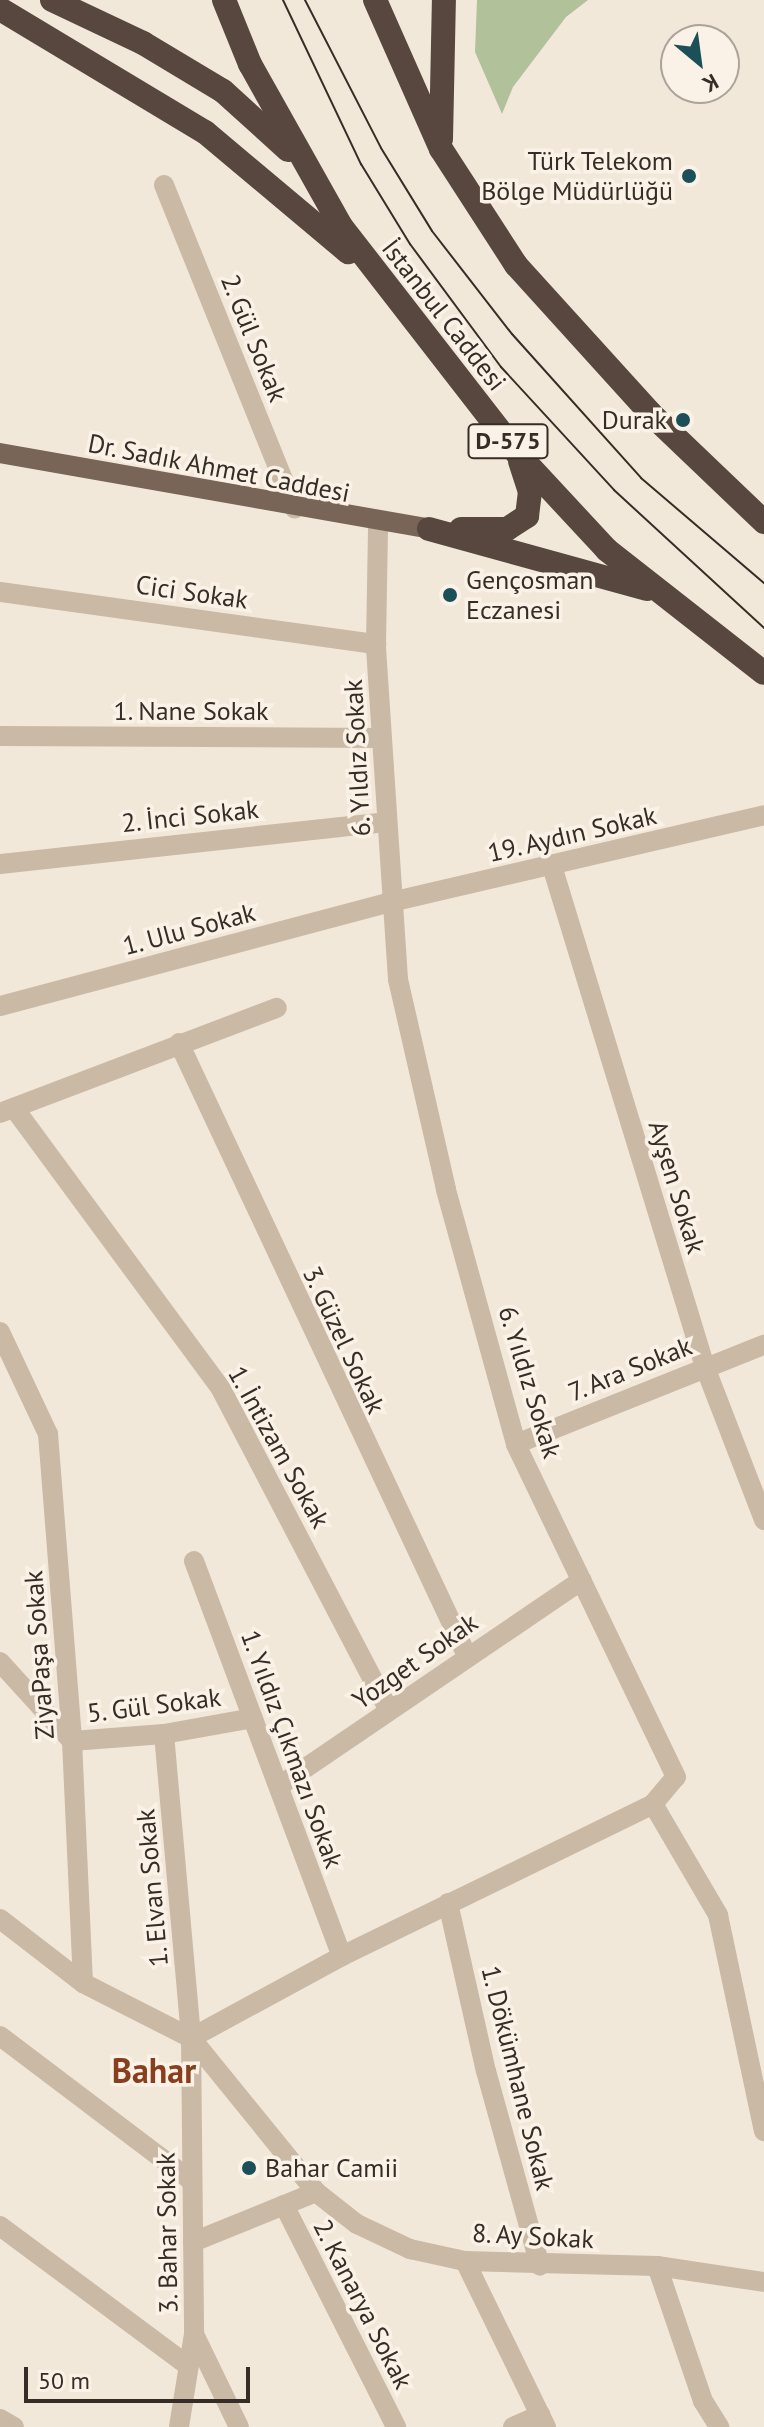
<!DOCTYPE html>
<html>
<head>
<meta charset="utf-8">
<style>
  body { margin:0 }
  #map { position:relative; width:764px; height:2427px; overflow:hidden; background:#f2e8da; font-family:"PT Sans",sans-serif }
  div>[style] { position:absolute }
  .green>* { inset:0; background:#b1c199 }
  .minor>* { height:20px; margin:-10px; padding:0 10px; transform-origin:10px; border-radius:10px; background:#cab9a5 }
  .major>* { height:20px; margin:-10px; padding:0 10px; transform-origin:10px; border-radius:10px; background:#786557 }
  .highway>* { height:24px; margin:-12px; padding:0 12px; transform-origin:12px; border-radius:12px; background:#57473e }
  .tram>* { height:2px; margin:-1px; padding:0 1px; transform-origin:1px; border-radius:1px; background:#362d27 }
  .dots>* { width:22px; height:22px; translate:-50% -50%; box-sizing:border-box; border:4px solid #faf2e6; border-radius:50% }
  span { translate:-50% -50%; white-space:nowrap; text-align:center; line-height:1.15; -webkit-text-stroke:7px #faf2e6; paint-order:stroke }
  .shield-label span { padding:2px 6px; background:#faf2e6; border:2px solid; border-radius:6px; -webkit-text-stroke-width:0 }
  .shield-label { font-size:24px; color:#362d27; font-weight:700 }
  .poi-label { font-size:26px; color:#362d27 }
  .right { translate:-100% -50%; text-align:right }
  .left { translate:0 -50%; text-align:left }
  .street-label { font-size:26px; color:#362d27 }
  .district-label { font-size:34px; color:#873f1e; font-weight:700 }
  .north { position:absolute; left:660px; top:24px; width:80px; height:80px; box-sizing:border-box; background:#faf2e6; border:2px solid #aca39a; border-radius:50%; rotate:151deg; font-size:22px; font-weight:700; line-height:32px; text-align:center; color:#362d27 }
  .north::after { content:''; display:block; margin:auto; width:28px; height:36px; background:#1b5058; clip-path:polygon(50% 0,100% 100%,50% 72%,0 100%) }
  .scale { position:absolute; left:24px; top:2367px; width:226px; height:36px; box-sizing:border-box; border:4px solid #362d27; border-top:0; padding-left:10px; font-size:24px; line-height:28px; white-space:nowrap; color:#362d27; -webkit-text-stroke:6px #faf2e6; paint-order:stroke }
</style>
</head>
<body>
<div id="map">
  <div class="green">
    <div style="clip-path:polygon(477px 0,588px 0,566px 17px,513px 87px,502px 114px,475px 52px)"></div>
  </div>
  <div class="minor">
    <div style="left:164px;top:185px;width:349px;rotate:68deg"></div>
    <div style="left:0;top:592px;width:380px;rotate:7.9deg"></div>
    <div style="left:0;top:736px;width:381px;rotate:0.3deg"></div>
    <div style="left:0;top:864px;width:388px;rotate:-6.2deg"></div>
    <div style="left:552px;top:866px;width:524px;rotate:73.02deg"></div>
    <div style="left:705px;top:1367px;width:164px;rotate:68.9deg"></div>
    <div style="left:0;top:1006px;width:405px;rotate:-14.9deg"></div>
    <div style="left:391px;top:902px;width:383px;rotate:-13.1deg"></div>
    <div style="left:179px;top:1043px;width:677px;rotate:64.83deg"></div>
    <div style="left:14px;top:1108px;width:349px;rotate:53.6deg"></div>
    <div style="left:221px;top:1389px;width:362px;rotate:62.4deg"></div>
    <div style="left:0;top:1113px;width:296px;rotate:-20.8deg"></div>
    <div style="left:0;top:1332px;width:113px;rotate:64.8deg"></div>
    <div style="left:48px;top:1434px;width:308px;rotate:85.5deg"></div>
    <div style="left:72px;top:1741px;width:242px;rotate:87.4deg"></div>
    <div style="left:516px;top:1444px;width:267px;rotate:-21.8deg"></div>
    <div style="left:194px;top:1561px;width:422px;rotate:69.5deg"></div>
    <div style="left:0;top:1662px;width:107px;rotate:47.7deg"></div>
    <div style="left:72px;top:1741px;width:92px;rotate:-4.4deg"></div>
    <div style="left:164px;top:1734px;width:90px;rotate:-10.2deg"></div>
    <div style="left:164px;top:1734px;width:305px;rotate:84.9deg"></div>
    <div style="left:191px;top:2038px;width:296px;rotate:89.4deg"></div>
    <div style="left:194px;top:2334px;width:94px;rotate:99.2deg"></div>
    <div style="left:279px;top:1786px;width:366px;rotate:-34.2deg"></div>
    <div style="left:653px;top:1804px;width:129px;rotate:59.6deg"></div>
    <div style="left:718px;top:1915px;width:221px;rotate:78deg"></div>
    <div style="left:448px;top:1903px;width:172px;rotate:77.3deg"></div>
    <div style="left:486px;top:2071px;width:202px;rotate:74.5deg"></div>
    <div style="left:0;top:1919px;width:105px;rotate:37.6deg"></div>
    <div style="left:83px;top:1983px;width:121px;rotate:27deg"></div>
    <div style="left:191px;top:2038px;width:198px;rotate:50.9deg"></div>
    <div style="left:316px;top:2192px;width:52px;rotate:38deg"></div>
    <div style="left:357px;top:2224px;width:59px;rotate:25.3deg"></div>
    <div style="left:410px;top:2249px;width:56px;rotate:12.3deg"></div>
    <div style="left:465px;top:2261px;width:192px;rotate:1.5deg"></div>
    <div style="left:657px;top:2266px;width:108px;rotate:8.5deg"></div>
    <div style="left:0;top:2036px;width:241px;rotate:37.1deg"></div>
    <div style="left:191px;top:2038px;width:172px;rotate:-28.5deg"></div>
    <div style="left:342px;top:1956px;width:346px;rotate:-26deg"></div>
    <div style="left:653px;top:1804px;width:35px;rotate:-50deg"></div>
    <div style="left:676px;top:1777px;width:369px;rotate:-115.7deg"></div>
    <div style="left:516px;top:1444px;width:264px;rotate:-105.4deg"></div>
    <div style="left:446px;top:1189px;width:215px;rotate:-102.9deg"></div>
    <div style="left:398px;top:979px;width:336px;rotate:-93.8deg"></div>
    <div style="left:376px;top:644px;width:120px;rotate:-89deg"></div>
    <div style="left:284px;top:2205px;width:249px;rotate:63.2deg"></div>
    <div style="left:0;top:2226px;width:233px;rotate:36.6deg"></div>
    <div style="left:193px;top:2242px;width:133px;rotate:-22.1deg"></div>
    <div style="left:465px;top:2261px;width:185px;rotate:64deg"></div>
    <div style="left:657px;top:2266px;width:143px;rotate:71.2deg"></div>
    <div style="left:703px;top:2401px;width:31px;rotate:58deg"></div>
    <div style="left:194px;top:2334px;width:103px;rotate:64.2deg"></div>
    <div style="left:0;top:2419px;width:16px;rotate:30deg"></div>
    <div style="left:513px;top:2427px;width:30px;rotate:-24deg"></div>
  </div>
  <div class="major">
    <div style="left:0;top:453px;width:436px;rotate:10deg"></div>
  </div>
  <div class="highway">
    <div style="left:52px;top:0;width:101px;rotate:25.3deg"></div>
    <div style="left:143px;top:43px;width:93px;rotate:31deg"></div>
    <div style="left:223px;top:91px;width:88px;rotate:42.2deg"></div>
    <div style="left:224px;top:0;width:69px;rotate:67.9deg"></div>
    <div style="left:250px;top:64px;width:186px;rotate:60.7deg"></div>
    <div style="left:341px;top:226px;width:286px;rotate:52.2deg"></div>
    <div style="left:516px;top:452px;width:134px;rotate:47.1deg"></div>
    <div style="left:607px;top:550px;width:199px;rotate:38.1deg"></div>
    <div style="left:375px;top:0;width:163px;rotate:66.1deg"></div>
    <div style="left:441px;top:149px;width:138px;rotate:57.1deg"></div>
    <div style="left:516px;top:265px;width:200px;rotate:47.8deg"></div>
    <div style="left:650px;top:413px;width:158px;rotate:43.7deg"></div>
    <div style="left:0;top:9px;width:239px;rotate:31deg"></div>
    <div style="left:205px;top:132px;width:187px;rotate:40deg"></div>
    <div style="left:441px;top:139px;width:139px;rotate:-88.8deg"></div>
    <div style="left:429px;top:529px;width:226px;rotate:15.4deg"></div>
    <div style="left:461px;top:529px;width:46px"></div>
    <div style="left:507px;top:529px;width:24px;rotate:-33deg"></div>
    <div style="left:527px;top:516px;width:24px;rotate:-83deg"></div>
    <div style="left:530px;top:492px;width:32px;rotate:-108deg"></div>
  </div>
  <div class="tram">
    <div style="left:283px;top:0;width:182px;rotate:64.6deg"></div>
    <div style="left:361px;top:164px;width:94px;rotate:58.5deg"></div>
    <div style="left:410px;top:244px;width:153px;rotate:53.5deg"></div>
    <div style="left:501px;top:367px;width:167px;rotate:47.4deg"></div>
    <div style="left:614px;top:490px;width:204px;rotate:42.6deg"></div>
    <div style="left:305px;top:0;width:166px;rotate:62.8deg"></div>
    <div style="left:381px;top:148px;width:97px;rotate:58.4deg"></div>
    <div style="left:432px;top:231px;width:130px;rotate:52.2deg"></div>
    <div style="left:512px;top:334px;width:193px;rotate:48.1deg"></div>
    <div style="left:641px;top:478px;width:162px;rotate:40.5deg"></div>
  </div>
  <div class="dots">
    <div style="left:689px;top:176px;background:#1b5058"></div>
    <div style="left:683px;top:420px;background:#1b5058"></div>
    <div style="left:450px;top:595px;background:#1b5058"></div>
    <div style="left:249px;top:2168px;background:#1b5058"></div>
  </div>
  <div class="shield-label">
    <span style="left:508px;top:441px">D-575</span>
  </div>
  <div class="poi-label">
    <span class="right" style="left:673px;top:176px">Türk Telekom<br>Bölge Müdürlüğü</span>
    <span class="right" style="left:667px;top:420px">Durak</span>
    <span class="left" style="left:466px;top:595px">Gençosman<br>Eczanesi</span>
    <span class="left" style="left:265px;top:2168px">Bahar Camii</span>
  </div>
  <div class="street-label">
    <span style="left:444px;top:315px;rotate:52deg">İstanbul Caddesi</span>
    <span style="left:254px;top:338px;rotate:68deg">2. Gül Sokak</span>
    <span style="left:219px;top:468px;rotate:11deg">Dr. Sadık Ahmet Caddesi</span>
    <span style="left:192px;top:592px;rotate:8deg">Cici Sokak</span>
    <span style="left:191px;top:711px">1. Nane Sokak</span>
    <span style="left:357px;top:758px;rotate:-93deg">6. Yıldız Sokak</span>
    <span style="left:190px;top:816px;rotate:-6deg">2. İnci Sokak</span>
    <span style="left:572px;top:834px;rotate:-13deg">19. Aydın Sokak</span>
    <span style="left:189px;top:929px;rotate:-15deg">1. Ulu Sokak</span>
    <span style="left:677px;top:1187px;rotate:73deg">Ayşen Sokak</span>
    <span style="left:344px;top:1340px;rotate:65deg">3. Güzel Sokak</span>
    <span style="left:630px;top:1369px;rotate:-22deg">7. Ara Sokak</span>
    <span style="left:530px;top:1382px;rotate:73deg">6. Yıldız Sokak</span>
    <span style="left:279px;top:1447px;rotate:61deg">1. İntizam Sokak</span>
    <span style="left:39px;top:1655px;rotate:-94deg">ZiyaPaşa Sokak</span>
    <span style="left:415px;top:1661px;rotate:-35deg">Yozget Sokak</span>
    <span style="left:154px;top:1705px;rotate:-7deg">5. Gül Sokak</span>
    <span style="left:292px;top:1749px;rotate:70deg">1. Yıldız Çıkmazı Sokak</span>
    <span style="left:152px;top:1888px;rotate:-95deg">1. Elvan Sokak</span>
    <span style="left:518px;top:2078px;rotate:76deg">1. Dökümhane Sokak</span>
    <span style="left:167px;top:2233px;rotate:-91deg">3. Bahar Sokak</span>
    <span style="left:533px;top:2236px;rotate:3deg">8. Ay Sokak</span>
    <span style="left:363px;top:2304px;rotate:63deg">2. Kanarya Sokak</span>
  </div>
  <div class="district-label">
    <span style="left:154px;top:2071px">Bahar</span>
  </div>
  <div class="north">K</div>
  <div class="scale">50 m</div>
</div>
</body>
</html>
